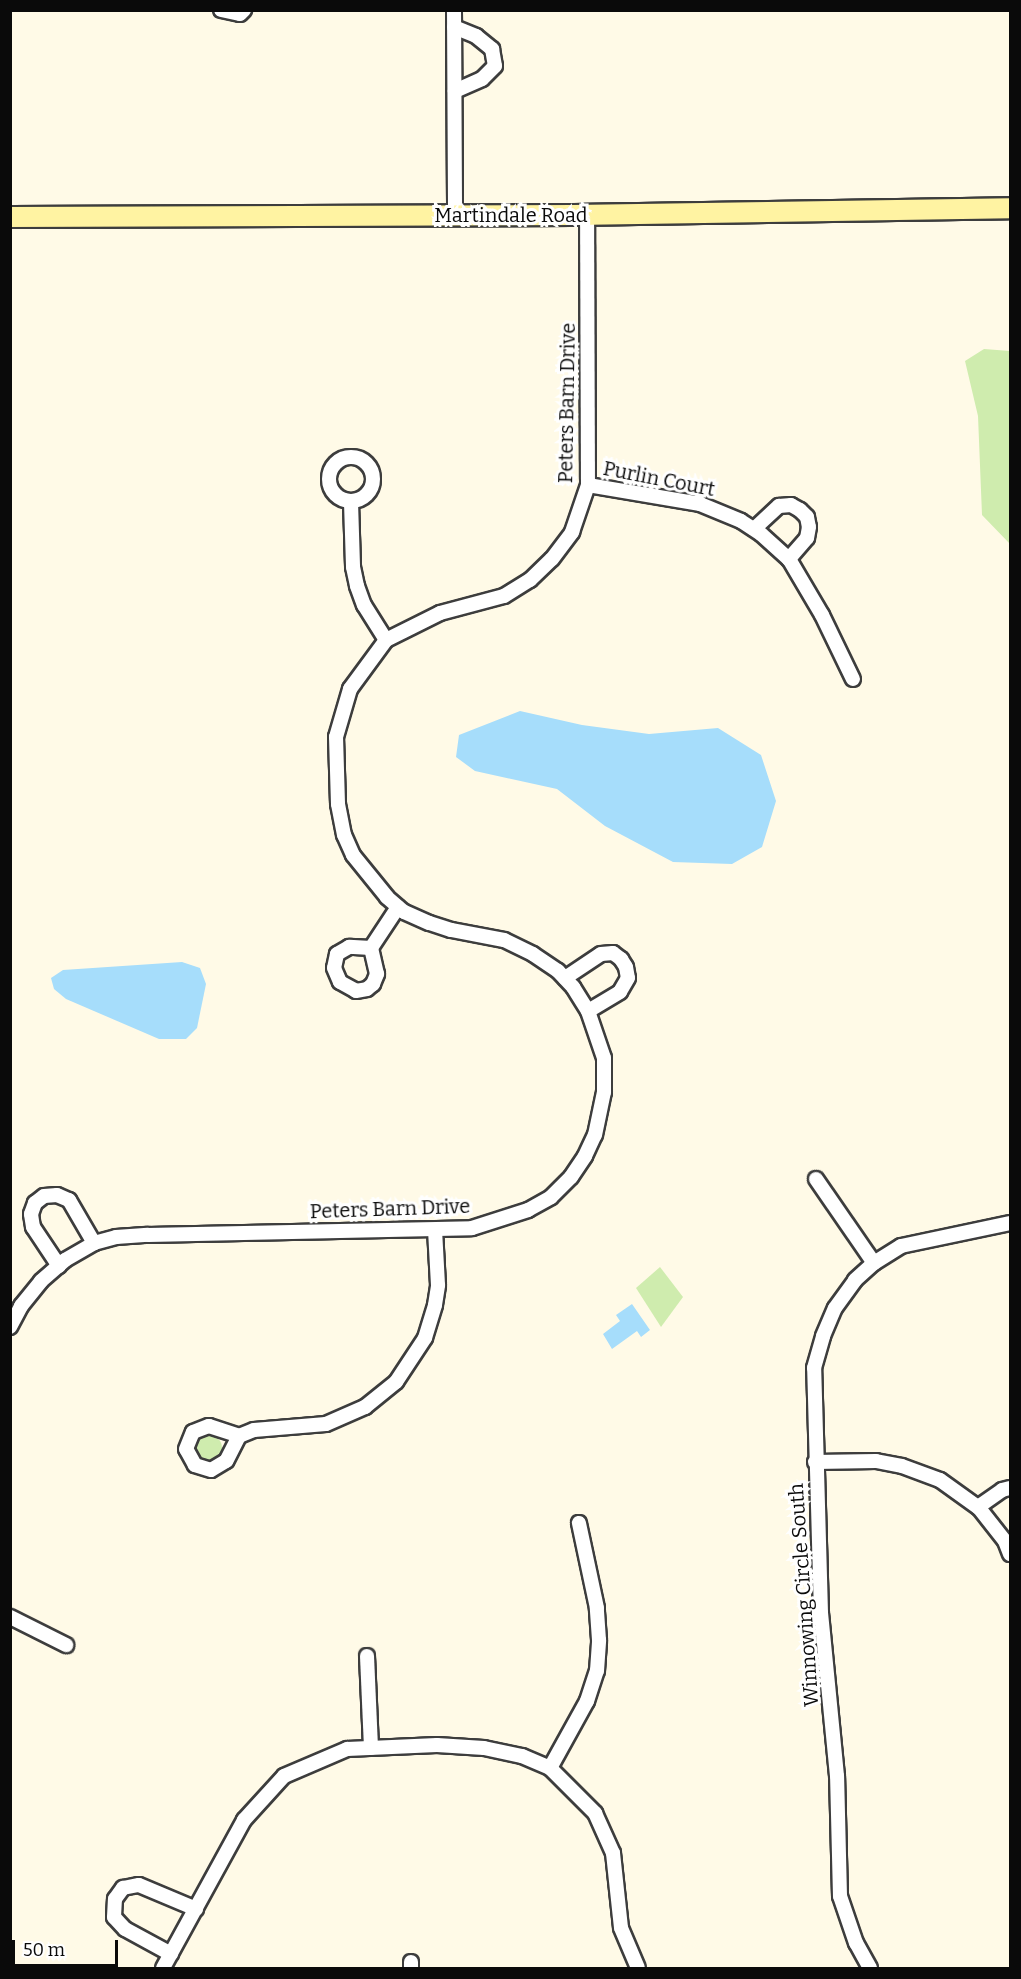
<!DOCTYPE html>
<html>
<head>
<meta charset="utf-8">
<style>
  body { margin:0 }
  #map { position:relative; width:1021px; height:1979px; overflow:hidden; background:#fffae7; font-family:Bitter,serif }
  div>[style] { position:absolute }
  .green>* { inset:0; background:#cfecae }
  .round { border-radius:50% }
  .water>* { inset:0; background:#a6ddfb }
  .roads { filter:drop-shadow(2px 0 #3d3d3d) drop-shadow(-2px 0 #3d3d3d) drop-shadow(0 2px #3d3d3d) drop-shadow(0 -2px #3d3d3d) }
  .street>* { height:14px; margin:-7px; padding:0 7px; transform-origin:7px; border-radius:7px; background:#fff }
  .street>.ring { margin:-7px; padding:0; box-sizing:content-box; background:none; border:14px solid #fff; border-radius:50% }
  .secondary>* { height:20px; margin:-10px; padding:0 10px; transform-origin:10px; border-radius:10px; background:#fff3a2 }
  span { translate:-50% -50%; white-space:nowrap; text-align:center; line-height:1.15; -webkit-text-stroke:6px #fff; paint-order:stroke }
  .street-label { font-size:20px; color:#0a0a0a }
  .frame { position:absolute; inset:0; border:12px solid #0a0a0a; pointer-events:none }
  .scale { position:absolute; left:12px; top:1940px; width:106px; height:27px; box-sizing:border-box; border:3px solid #0a0a0a; border-top:0; padding-left:8px; font-size:18px; line-height:21px; white-space:nowrap; color:#0a0a0a; -webkit-text-stroke:4px #fff; paint-order:stroke }
</style>
</head>
<body>
<div id="map">
  <div class="green">
    <div style="clip-path:polygon(984px 349px,1010px 351px,1010px 544px,982px 515px,978px 416px,965px 361px)"></div>
    <div style="clip-path:polygon(660px 1267px,683px 1297px,661px 1327px,636px 1288px)"></div>
    <div class="round" style="left:196px;top:1435px;width:26px;height:26px"></div>
  </div>
  <div class="water">
    <div style="clip-path:polygon(520px 711px,582px 725px,649px 734px,718px 728px,761px 755px,776px 801px,762px 847px,732px 864px,673px 862px,605px 826px,557px 789px,475px 771px,456px 757px,459px 735px)"></div>
    <div style="clip-path:polygon(182px 962px,200px 968px,206px 984px,197px 1028px,186px 1039px,159px 1039px,66px 999px,54px 989px,51px 978px,63px 970px)"></div>
    <div style="clip-path:polygon(632px 1304px,650px 1330px,641px 1337px,637px 1331px,612px 1349px,603px 1334px,620px 1321px,616px 1315px)"></div>
  </div>
  <div class="roads">
    <div class="street">
      <div style="left:221px;top:10px;width:19px;rotate:12deg"></div>
      <div style="left:240px;top:14px;width:6px;rotate:-45deg"></div>
      <div style="left:454px;top:10px;width:205px;rotate:89.7deg"></div>
      <div style="left:454px;top:27px;width:24px;rotate:22deg"></div>
      <div style="left:476px;top:36px;width:21px;rotate:39deg"></div>
      <div style="left:492px;top:49px;width:17px;rotate:80deg"></div>
      <div style="left:495px;top:66px;width:18px;rotate:135deg"></div>
      <div style="left:482px;top:79px;width:30px;rotate:156deg"></div>
      <div class="ring" style="left:329px;top:457px;width:30px;height:30px"></div>
      <div style="left:588px;top:485px;width:114px;rotate:9.6deg"></div>
      <div style="left:700px;top:504px;width:44px;rotate:22.5deg"></div>
      <div style="left:741px;top:521px;width:24px;rotate:33deg"></div>
      <div style="left:761px;top:534px;width:38px;rotate:42deg"></div>
      <div style="left:789px;top:559px;width:65px;rotate:59.5deg"></div>
      <div style="left:822px;top:615px;width:71px;rotate:64.2deg"></div>
      <div style="left:351px;top:502px;width:65px;rotate:88.2deg"></div>
      <div style="left:353px;top:567px;width:19px;rotate:78deg"></div>
      <div style="left:357px;top:586px;width:20px;rotate:70deg"></div>
      <div style="left:364px;top:605px;width:41px;rotate:57.8deg"></div>
      <div style="left:754px;top:529px;width:34px;rotate:-43deg"></div>
      <div style="left:779px;top:506px;width:12px;rotate:-5deg"></div>
      <div style="left:791px;top:505px;width:10px;rotate:29deg"></div>
      <div style="left:800px;top:510px;width:10px;rotate:45deg"></div>
      <div style="left:807px;top:517px;width:10px;rotate:79deg"></div>
      <div style="left:809px;top:527px;width:11px;rotate:100deg"></div>
      <div style="left:807px;top:538px;width:28px;rotate:131deg"></div>
      <div style="left:371px;top:948px;width:22px;rotate:-177deg"></div>
      <div style="left:349px;top:947px;width:14px;rotate:150deg"></div>
      <div style="left:337px;top:954px;width:14px;rotate:102deg"></div>
      <div style="left:334px;top:968px;width:15px;rotate:67deg"></div>
      <div style="left:340px;top:982px;width:18px;rotate:29deg"></div>
      <div style="left:356px;top:991px;width:11px;rotate:-10deg"></div>
      <div style="left:367px;top:989px;width:8px;rotate:-40deg"></div>
      <div style="left:373px;top:984px;width:11px;rotate:-68deg"></div>
      <div style="left:377px;top:974px;width:27px;rotate:-103deg"></div>
      <div style="left:371px;top:948px;width:49px;rotate:-56.6deg"></div>
      <div style="left:565px;top:978px;width:43px;rotate:-33.7deg"></div>
      <div style="left:601px;top:954px;width:12px;rotate:-5deg"></div>
      <div style="left:613px;top:953px;width:10px;rotate:37deg"></div>
      <div style="left:621px;top:959px;width:9px;rotate:58deg"></div>
      <div style="left:626px;top:967px;width:11px;rotate:80deg"></div>
      <div style="left:628px;top:978px;width:16px;rotate:120deg"></div>
      <div style="left:620px;top:992px;width:37px;rotate:149deg"></div>
      <div style="left:816px;top:1179px;width:102px;rotate:55.4deg"></div>
      <div style="left:59px;top:1266px;width:47px;rotate:-123.7deg"></div>
      <div style="left:33px;top:1227px;width:13px;rotate:-99deg"></div>
      <div style="left:31px;top:1214px;width:12px;rotate:-70deg"></div>
      <div style="left:35px;top:1203px;width:11px;rotate:-38deg"></div>
      <div style="left:44px;top:1196px;width:13px;rotate:-4deg"></div>
      <div style="left:57px;top:1195px;width:13px;rotate:23deg"></div>
      <div style="left:69px;top:1200px;width:50px;rotate:59.8deg"></div>
      <div style="left:10px;top:1327px;width:24px;rotate:-62deg"></div>
      <div style="left:21px;top:1306px;width:32px;rotate:-51deg"></div>
      <div style="left:41px;top:1281px;width:32px;rotate:-41deg"></div>
      <div style="left:65px;top:1260px;width:34px;rotate:-30deg"></div>
      <div style="left:94px;top:1243px;width:23px;rotate:-15deg"></div>
      <div style="left:116px;top:1237px;width:32px;rotate:-4deg"></div>
      <div style="left:148px;top:1235px;width:324px;rotate:-1.2deg"></div>
      <div style="left:472px;top:1228px;width:59px;rotate:-17.8deg"></div>
      <div style="left:528px;top:1210px;width:26px;rotate:-29deg"></div>
      <div style="left:551px;top:1197px;width:28px;rotate:-45deg"></div>
      <div style="left:571px;top:1177px;width:25px;rotate:-56deg"></div>
      <div style="left:585px;top:1156px;width:23px;rotate:-65deg"></div>
      <div style="left:595px;top:1135px;width:44px;rotate:-78.2deg"></div>
      <div style="left:604px;top:1092px;width:34px;rotate:-90deg"></div>
      <div style="left:604px;top:1058px;width:50px;rotate:-108.8deg"></div>
      <div style="left:588px;top:1011px;width:28px;rotate:-122deg"></div>
      <div style="left:573px;top:987px;width:22px;rotate:-133deg"></div>
      <div style="left:558px;top:971px;width:30px;rotate:-146deg"></div>
      <div style="left:533px;top:954px;width:32px;rotate:-154deg"></div>
      <div style="left:504px;top:940px;width:54px;rotate:-169.3deg"></div>
      <div style="left:451px;top:930px;width:23px;rotate:-162deg"></div>
      <div style="left:429px;top:923px;width:27px;rotate:-156deg"></div>
      <div style="left:404px;top:912px;width:23px;rotate:-139deg"></div>
      <div style="left:387px;top:897px;width:54px;rotate:-129deg"></div>
      <div style="left:353px;top:855px;width:22px;rotate:-114deg"></div>
      <div style="left:344px;top:835px;width:32px;rotate:-101deg"></div>
      <div style="left:338px;top:804px;width:67px;rotate:-91.7deg"></div>
      <div style="left:336px;top:737px;width:50px;rotate:-73.7deg"></div>
      <div style="left:350px;top:689px;width:61px;rotate:-53.7deg"></div>
      <div style="left:386px;top:640px;width:60px;rotate:-26.6deg"></div>
      <div style="left:440px;top:613px;width:66px;rotate:-14.9deg"></div>
      <div style="left:504px;top:596px;width:31px;rotate:-32deg"></div>
      <div style="left:530px;top:580px;width:30px;rotate:-44deg"></div>
      <div style="left:552px;top:559px;width:34px;rotate:-53deg"></div>
      <div style="left:572px;top:532px;width:50px;rotate:-71.2deg"></div>
      <div style="left:588px;top:485px;width:271px;rotate:-90.2deg"></div>
      <div style="left:209px;top:1426px;width:32px;rotate:18deg"></div>
      <div style="left:239px;top:1436px;width:28px;rotate:117deg"></div>
      <div style="left:226px;top:1461px;width:17px;rotate:149deg"></div>
      <div style="left:211px;top:1470px;width:17px;rotate:-163deg"></div>
      <div style="left:195px;top:1465px;width:18px;rotate:-119deg"></div>
      <div style="left:186px;top:1449px;width:18px;rotate:-68deg"></div>
      <div style="left:193px;top:1432px;width:17px;rotate:-21deg"></div>
      <div style="left:239px;top:1436px;width:16px;rotate:-22deg"></div>
      <div style="left:254px;top:1430px;width:72px;rotate:-4.8deg"></div>
      <div style="left:326px;top:1424px;width:43px;rotate:-23.6deg"></div>
      <div style="left:365px;top:1407px;width:40px;rotate:-39deg"></div>
      <div style="left:396px;top:1382px;width:53px;rotate:-56.6deg"></div>
      <div style="left:425px;top:1338px;width:34px;rotate:-73deg"></div>
      <div style="left:435px;top:1305px;width:20px;rotate:-81deg"></div>
      <div style="left:438px;top:1285px;width:55px;rotate:-93.1deg"></div>
      <div style="left:815px;top:1462px;width:61px;rotate:-0.9deg"></div>
      <div style="left:876px;top:1461px;width:26px;rotate:11deg"></div>
      <div style="left:902px;top:1466px;width:40px;rotate:20.2deg"></div>
      <div style="left:940px;top:1480px;width:48px;rotate:35.7deg"></div>
      <div style="left:979px;top:1508px;width:42px;rotate:51.8deg"></div>
      <div style="left:1005px;top:1541px;width:14px;rotate:69deg"></div>
      <div style="left:978px;top:1507px;width:29px;rotate:-35deg"></div>
      <div style="left:1002px;top:1490px;width:8px;rotate:-14deg"></div>
      <div style="left:10px;top:1617px;width:63px;rotate:26.6deg"></div>
      <div style="left:367px;top:1656px;width:92px;rotate:87.5deg"></div>
      <div style="left:550px;top:1768px;width:77px;rotate:-61.1deg"></div>
      <div style="left:587px;top:1701px;width:32px;rotate:-72deg"></div>
      <div style="left:597px;top:1671px;width:31px;rotate:-86deg"></div>
      <div style="left:599px;top:1640px;width:32px;rotate:-94deg"></div>
      <div style="left:597px;top:1608px;width:87px;rotate:-102deg"></div>
      <div style="left:171px;top:1954px;width:52px;rotate:-151.5deg"></div>
      <div style="left:125px;top:1929px;width:16px;rotate:-133deg"></div>
      <div style="left:114px;top:1917px;width:18px;rotate:-87deg"></div>
      <div style="left:115px;top:1899px;width:14px;rotate:-54deg"></div>
      <div style="left:123px;top:1888px;width:16px;rotate:-11deg"></div>
      <div style="left:139px;top:1885px;width:62px;rotate:22.8deg"></div>
      <div style="left:411px;top:1962px;width:6px;rotate:90deg"></div>
      <div style="left:163px;top:1968px;width:169px;rotate:-61.3deg"></div>
      <div style="left:244px;top:1820px;width:59px;rotate:-47.7deg"></div>
      <div style="left:284px;top:1776px;width:69px;rotate:-23.2deg"></div>
      <div style="left:347px;top:1749px;width:90px;rotate:-2.5deg"></div>
      <div style="left:437px;top:1745px;width:47px;rotate:3.7deg"></div>
      <div style="left:484px;top:1748px;width:39px;rotate:12deg"></div>
      <div style="left:522px;top:1756px;width:30px;rotate:23deg"></div>
      <div style="left:550px;top:1768px;width:64px;rotate:45deg"></div>
      <div style="left:595px;top:1813px;width:44px;rotate:65.8deg"></div>
      <div style="left:613px;top:1853px;width:75px;rotate:83.9deg"></div>
      <div style="left:621px;top:1928px;width:43px;rotate:67deg"></div>
      <div style="left:870px;top:1968px;width:29px;rotate:-119deg"></div>
      <div style="left:856px;top:1943px;width:50px;rotate:-108.8deg"></div>
      <div style="left:840px;top:1896px;width:120px;rotate:-91.4deg"></div>
      <div style="left:837px;top:1776px;width:164px;rotate:-95.6deg"></div>
      <div style="left:821px;top:1613px;width:245px;rotate:-91.6deg"></div>
      <div style="left:814px;top:1368px;width:33px;rotate:-74deg"></div>
      <div style="left:823px;top:1336px;width:30px;rotate:-67deg"></div>
      <div style="left:835px;top:1308px;width:34px;rotate:-54deg"></div>
      <div style="left:855px;top:1280px;width:25px;rotate:-42deg"></div>
      <div style="left:874px;top:1263px;width:32px;rotate:-32deg"></div>
      <div style="left:901px;top:1246px;width:111px;rotate:-11.9deg"></div>
    </div>
    <div class="secondary">
      <div style="left:10px;top:217px;width:564px;rotate:-0.2deg"></div>
      <div style="left:574px;top:215px;width:436px;rotate:-0.9deg"></div>
    </div>
  </div>
  <div class="street-label">
    <span style="left:511px;top:215px">Martindale Road</span>
    <span style="left:567px;top:403px;rotate:-89deg">Peters Barn Drive</span>
    <span style="left:659px;top:479px;rotate:11deg">Purlin Court</span>
    <span style="left:390px;top:1209px;rotate:-2deg">Peters Barn Drive</span>
    <span style="left:804px;top:1595px;rotate:-94deg">Winnowing Circle South</span>
  </div>
  <div class="frame"></div>
  <div class="scale">50 m</div>
</div>
</body>
</html>
